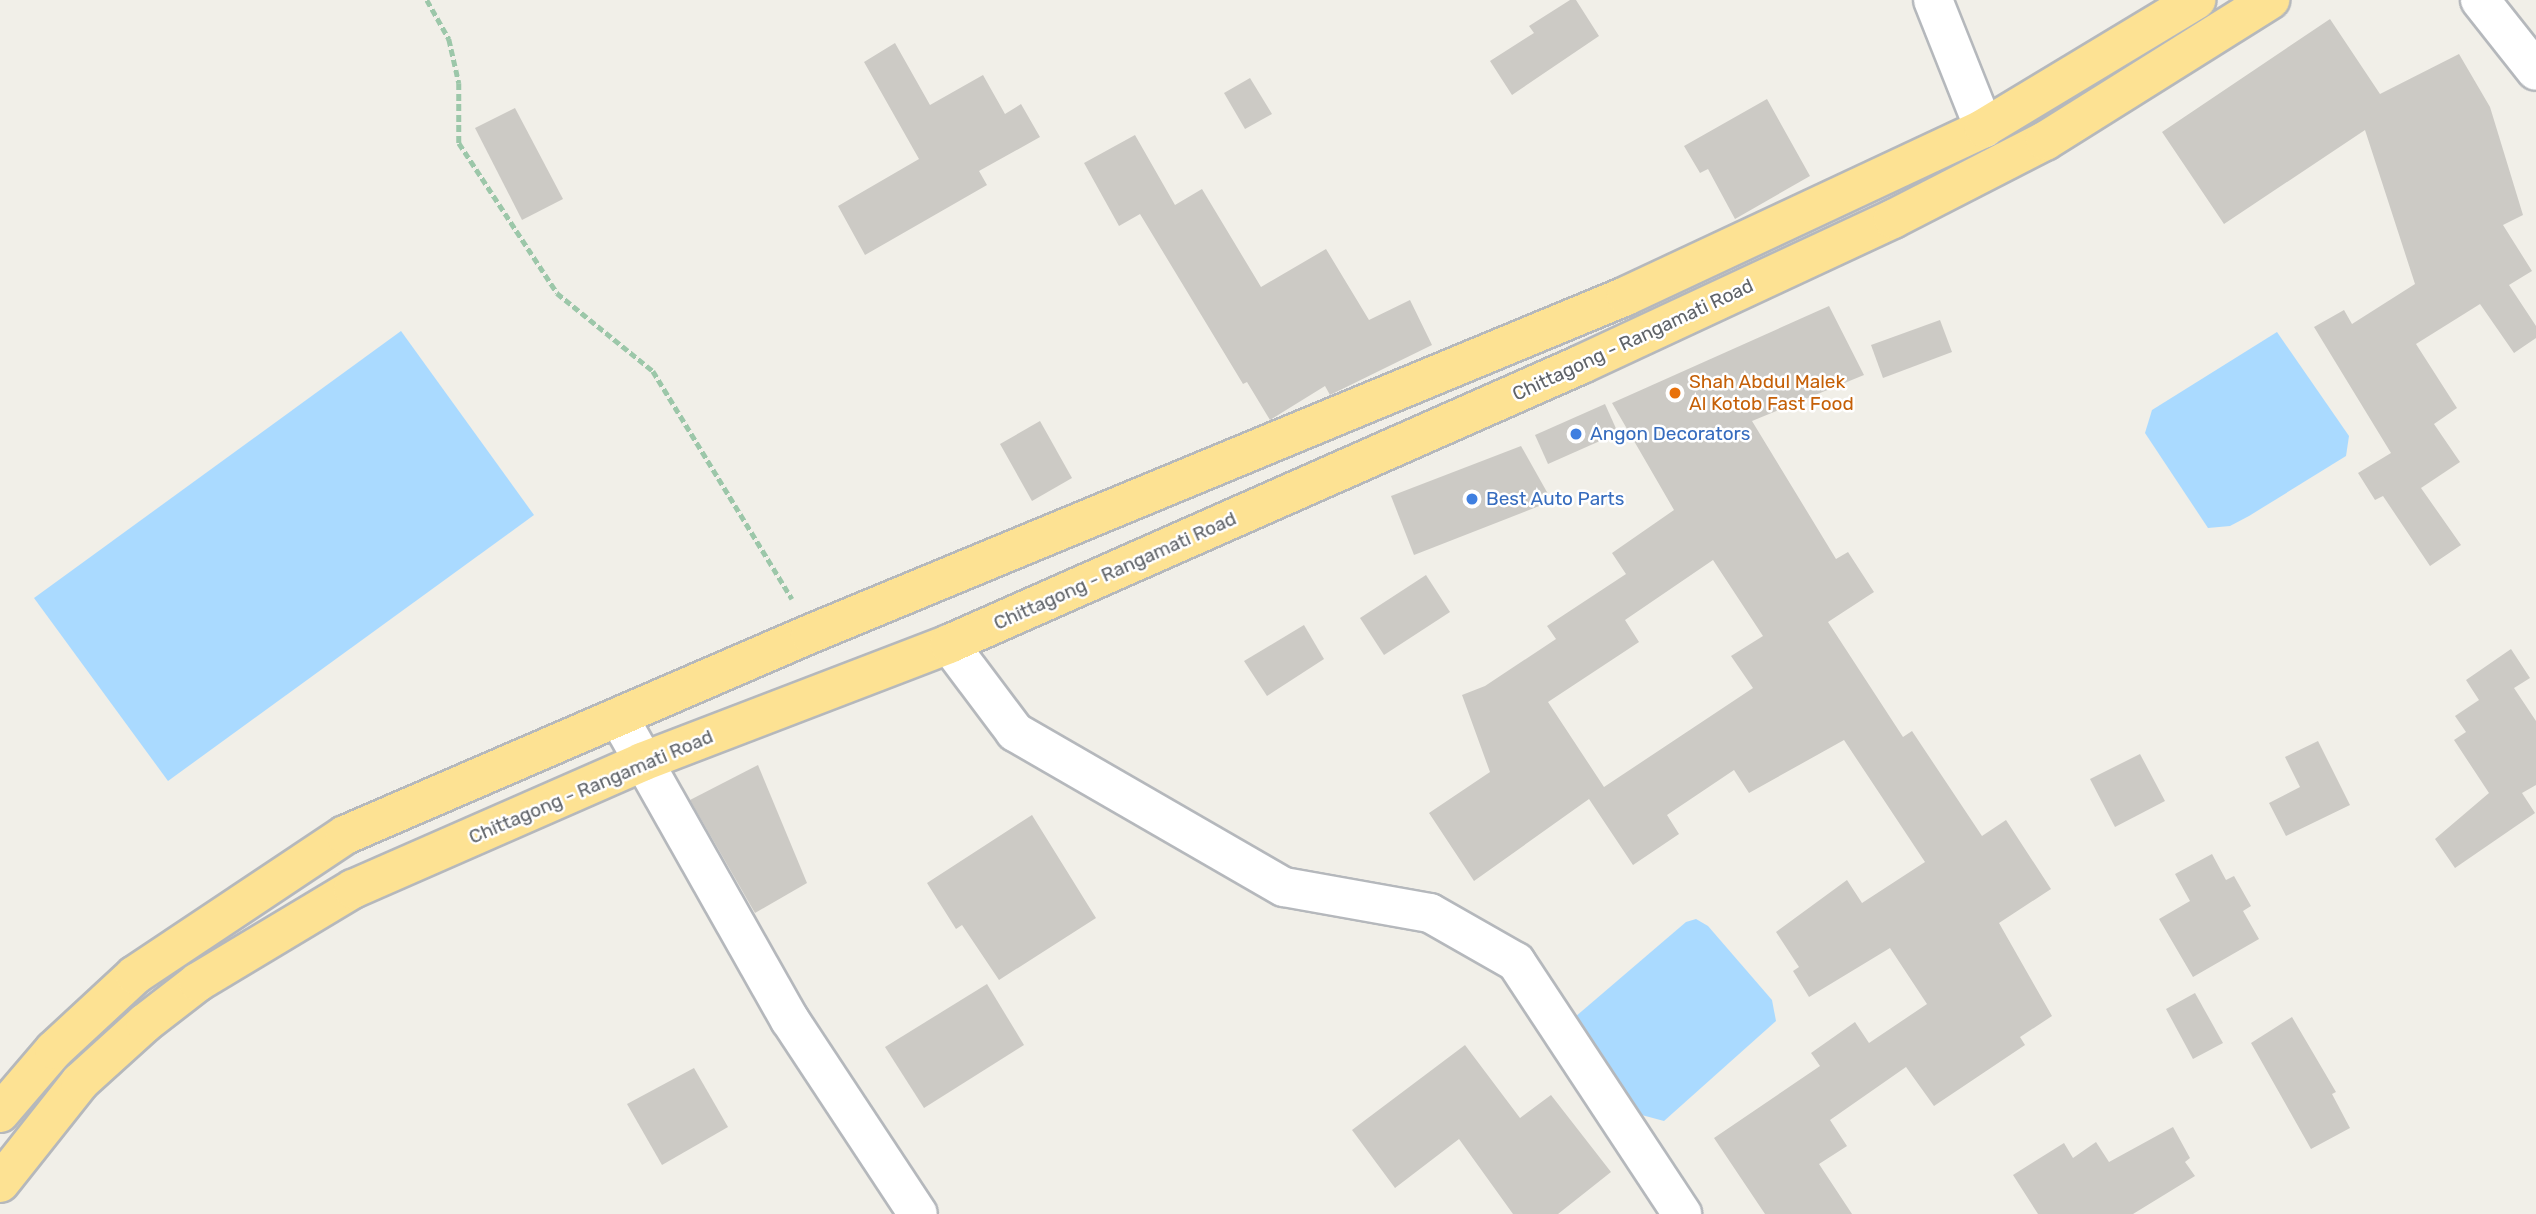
<!DOCTYPE html>
<html>
<head>
<meta charset="utf-8">
<style>
  body { margin:0 }
  #map { position:relative; width:2536px; height:1214px; overflow:hidden; background:#f1efe8; font-family:Rubik,sans-serif }
  div>[style] { position:absolute }
  .water>* { inset:0; background:#aadaff }
  .building>* { inset:0; background:#cccac5 }
  .path>* { height:4.5px; margin-top:-2.25px; transform-origin:0; background:repeating-linear-gradient(90deg,#9cc7a9 0 7px,transparent 0 10.5px) }
  .roads { filter:drop-shadow(2px 0 #b5b8bc) drop-shadow(-2px 0 #b5b8bc) drop-shadow(0 2px #b5b8bc) drop-shadow(0 -2px #b5b8bc) }
  .minor>* { height:38px; margin:-19px; padding:0 19px; transform-origin:19px; border-radius:19px; background:#fff }
  .highway>* { height:38px; margin:-19px; padding:0 19px; transform-origin:19px; border-radius:19px; background:#fde293 }
  .dots>* { width:19px; height:19px; translate:-50% -50%; box-sizing:border-box; border:4px solid #fff; border-radius:50% }
  span { translate:-50% -50%; white-space:nowrap; text-align:center; line-height:1.15; -webkit-text-stroke:5px #fff; paint-order:stroke }
  .street-label { font-size:19px; color:#5f6368 }
  .food-label { font-size:19px; color:#c56008 }
  .left { translate:0 -50%; text-align:left }
  .shop-label { font-size:19px; color:#366cbe }
</style>
</head>
<body>
<div id="map">
  <div class="water">
    <div style="clip-path:polygon(401px 331px,534px 515px,168px 781px,34px 598px)"></div>
    <div style="clip-path:polygon(2277px 332px,2349px 436px,2346px 456px,2249px 516px,2230px 526px,2208px 528px,2145px 433px,2152px 410px)"></div>
    <div style="clip-path:polygon(1696px 919px,1708px 926px,1772px 1000px,1776px 1021px,1664px 1121px,1638px 1114px,1575px 1017px,1686px 922px)"></div>
  </div>
  <div class="building">
    <div style="clip-path:polygon(1570px 0,1576px 0,1599px 36px,1512px 95px,1490px 61px,1534px 33px,1529px 26px)"></div>
    <div style="clip-path:polygon(2330px 19px,2380px 94px,2459px 54px,2490px 107px,2523px 215px,2503px 225px,2532px 271px,2509px 285px,2536px 326px,2536px 338px,2514px 353px,2480px 304px,2416px 344px,2457px 408px,2434px 424px,2460px 462px,2421px 488px,2461px 545px,2430px 566px,2383px 496px,2375px 500px,2358px 473px,2391px 453px,2314px 327px,2344px 310px,2352px 324px,2415px 284px,2365px 130px,2224px 224px,2162px 132px)"></div>
    <div style="clip-path:polygon(895px 43px,930px 105px,983px 75px,1005px 114px,1021px 104px,1040px 137px,979px 171px,987px 185px,865px 255px,838px 206px,919px 159px,864px 62px)"></div>
    <div style="clip-path:polygon(1250px 78px,1272px 114px,1245px 129px,1224px 93px)"></div>
    <div style="clip-path:polygon(1767px 99px,1810px 176px,1735px 219px,1708px 169px,1700px 173px,1684px 146px)"></div>
    <div style="clip-path:polygon(515px 108px,563px 199px,522px 220px,475px 128px)"></div>
    <div style="clip-path:polygon(1135px 135px,1175px 205px,1202px 189px,1261px 287px,1326px 249px,1369px 320px,1410px 300px,1432px 345px,1330px 395px,1325px 386px,1270px 420px,1247px 382px,1243px 384px,1140px 214px,1119px 226px,1084px 163px)"></div>
    <div style="clip-path:polygon(evenodd,1829px 306px,1864px 375px,1752px 421px,1836px 559px,1848px 552px,1874px 592px,1828px 622px,1903px 737px,1912px 731px,1982px 836px,2006px 820px,2051px 889px,1999px 923px,2052px 1016px,2020px 1037px,2025px 1045px,1934px 1106px,1906px 1067px,1830px 1120px,1847px 1146px,1819px 1164px,1852px 1214px,1765px 1214px,1714px 1138px,1820px 1066px,1811px 1053px,1855px 1022px,1869px 1043px,1927px 1004px,1890px 948px,1809px 997px,1793px 971px,1799px 967px,1776px 932px,1847px 880px,1862px 903px,1925px 862px,1844px 740px,1749px 793px,1734px 770px,1667px 815px,1679px 834px,1633px 865px,1589px 799px,1474px 881px,1429px 813px,1490px 772px,1462px 695px,1485px 686px,1556px 639px,1547px 626px,1626px 574px,1612px 553px,1674px 510px,1612px 403px,1829px 306px,1713px 560px,1763px 636px,1731px 656px,1753px 688px,1604px 787px,1548px 702px,1639px 642px,1625px 620px,1713px 560px)"></div>
    <div style="clip-path:polygon(1940px 320px,1952px 352px,1883px 378px,1871px 345px)"></div>
    <div style="clip-path:polygon(1605px 404px,1618px 433px,1548px 464px,1535px 435px)"></div>
    <div style="clip-path:polygon(1040px 421px,1072px 478px,1032px 501px,1000px 444px)"></div>
    <div style="clip-path:polygon(1521px 446px,1552px 501px,1414px 555px,1391px 496px)"></div>
    <div style="clip-path:polygon(1426px 575px,1450px 612px,1384px 655px,1360px 618px)"></div>
    <div style="clip-path:polygon(1304px 625px,1324px 659px,1267px 696px,1244px 661px)"></div>
    <div style="clip-path:polygon(2511px 649px,2530px 678px,2514px 688px,2536px 721px,2536px 785px,2522px 793px,2535px 813px,2455px 868px,2435px 839px,2489px 793px,2454px 740px,2466px 732px,2455px 716px,2479px 700px,2466px 680px)"></div>
    <div style="clip-path:polygon(2318px 741px,2350px 805px,2286px 836px,2269px 803px,2300px 787px,2285px 757px)"></div>
    <div style="clip-path:polygon(2140px 754px,2165px 801px,2115px 827px,2090px 779px)"></div>
    <div style="clip-path:polygon(758px 765px,807px 883px,755px 913px,690px 800px)"></div>
    <div style="clip-path:polygon(1032px 815px,1096px 918px,999px 980px,962px 925px,956px 929px,927px 883px)"></div>
    <div style="clip-path:polygon(2212px 854px,2226px 880px,2234px 876px,2251px 906px,2243px 911px,2259px 939px,2193px 977px,2159px 919px,2190px 901px,2175px 874px)"></div>
    <div style="clip-path:polygon(987px 984px,1024px 1045px,924px 1108px,885px 1047px)"></div>
    <div style="clip-path:polygon(2195px 993px,2223px 1043px,2193px 1059px,2166px 1009px)"></div>
    <div style="clip-path:polygon(2292px 1017px,2336px 1092px,2332px 1094px,2350px 1128px,2311px 1149px,2251px 1043px)"></div>
    <div style="clip-path:polygon(1465px 1045px,1520px 1118px,1551px 1095px,1611px 1172px,1558px 1214px,1513px 1214px,1459px 1139px,1395px 1188px,1352px 1130px)"></div>
    <div style="clip-path:polygon(694px 1068px,728px 1127px,662px 1165px,627px 1104px)"></div>
    <div style="clip-path:polygon(2173px 1127px,2190px 1158px,2185px 1162px,2195px 1176px,2133px 1214px,2038px 1214px,2013px 1175px,2064px 1143px,2073px 1158px,2096px 1142px,2109px 1162px)"></div>
  </div>
  <div class="path">
    <div style="left:427px;top:0;width:45px;rotate:60.6deg"></div>
    <div style="left:449px;top:39px;width:45px;rotate:77.2deg"></div>
    <div style="left:459px;top:83px;width:60px;rotate:90deg"></div>
    <div style="left:459px;top:143px;width:179px;rotate:56.8deg"></div>
    <div style="left:557px;top:293px;width:124px;rotate:39.1deg"></div>
    <div style="left:653px;top:371px;width:267px;rotate:58.6deg"></div>
  </div>
  <div class="roads">
    <div class="minor">
      <div style="left:1933px;top:0;width:138px;rotate:68.3deg"></div>
      <div style="left:2480px;top:0;width:90px;rotate:51.7deg"></div>
      <div style="left:949px;top:644px;width:110px;rotate:53.1deg"></div>
      <div style="left:1015px;top:732px;width:310px;rotate:30deg"></div>
      <div style="left:1284px;top:887px;width:148px;rotate:10.1deg"></div>
      <div style="left:1430px;top:913px;width:99px;rotate:29.7deg"></div>
      <div style="left:1516px;top:962px;width:302px;rotate:56.6deg"></div>
      <div style="left:619px;top:718px;width:347px;rotate:60.5deg"></div>
      <div style="left:790px;top:1020px;width:232px;rotate:56.6deg"></div>
    </div>
    <div class="highway">
      <div style="left:0;top:1113px;width:83px;rotate:-49.4deg"></div>
      <div style="left:54px;top:1050px;width:110px;rotate:-42.8deg"></div>
      <div style="left:135px;top:975px;width:252px;rotate:-33.7deg"></div>
      <div style="left:345px;top:835px;width:507px;rotate:-23.38deg"></div>
      <div style="left:810px;top:634px;width:883px;rotate:-22.5deg"></div>
      <div style="left:1626px;top:296px;width:395px;rotate:-25.1deg"></div>
      <div style="left:1984px;top:128px;width:248px;rotate:-31.1deg"></div>
      <div style="left:0;top:1183px;width:129px;rotate:-51.6deg"></div>
      <div style="left:80px;top:1082px;width:88px;rotate:-42.2deg"></div>
      <div style="left:145px;top:1023px;width:67px;rotate:-37.7deg"></div>
      <div style="left:198px;top:982px;width:181px;rotate:-31deg"></div>
      <div style="left:353px;top:889px;width:316px;rotate:-23.7deg"></div>
      <div style="left:642px;top:762px;width:329px;rotate:-21deg"></div>
      <div style="left:949px;top:644px;width:692px;rotate:-23.86deg"></div>
      <div style="left:1582px;top:364px;width:343px;rotate:-25deg"></div>
      <div style="left:1893px;top:219px;width:171px;rotate:-27.2deg"></div>
      <div style="left:2045px;top:141px;width:266px;rotate:-32.1deg"></div>
    </div>
  </div>
  <div class="dots">
    <div style="left:1675px;top:393px;background:#e8710a"></div>
    <div style="left:1576px;top:434px;background:#3f7fe0"></div>
    <div style="left:1472px;top:499px;background:#3f7fe0"></div>
  </div>
  <div class="street-label">
    <span style="left:1633px;top:340px;rotate:-25deg">Chittagong - Rangamati Road</span>
    <span style="left:1115px;top:571px;rotate:-24deg">Chittagong - Rangamati Road</span>
    <span style="left:591px;top:787px;rotate:-23deg">Chittagong - Rangamati Road</span>
  </div>
  <div class="food-label">
    <span class="left" style="left:1689px;top:393px">Shah Abdul Malek<br>Al Kotob Fast Food</span>
  </div>
  <div class="shop-label">
    <span class="left" style="left:1590px;top:434px">Angon Decorators</span>
    <span class="left" style="left:1486px;top:499px">Best Auto Parts</span>
  </div>
</div>
</body>
</html>
